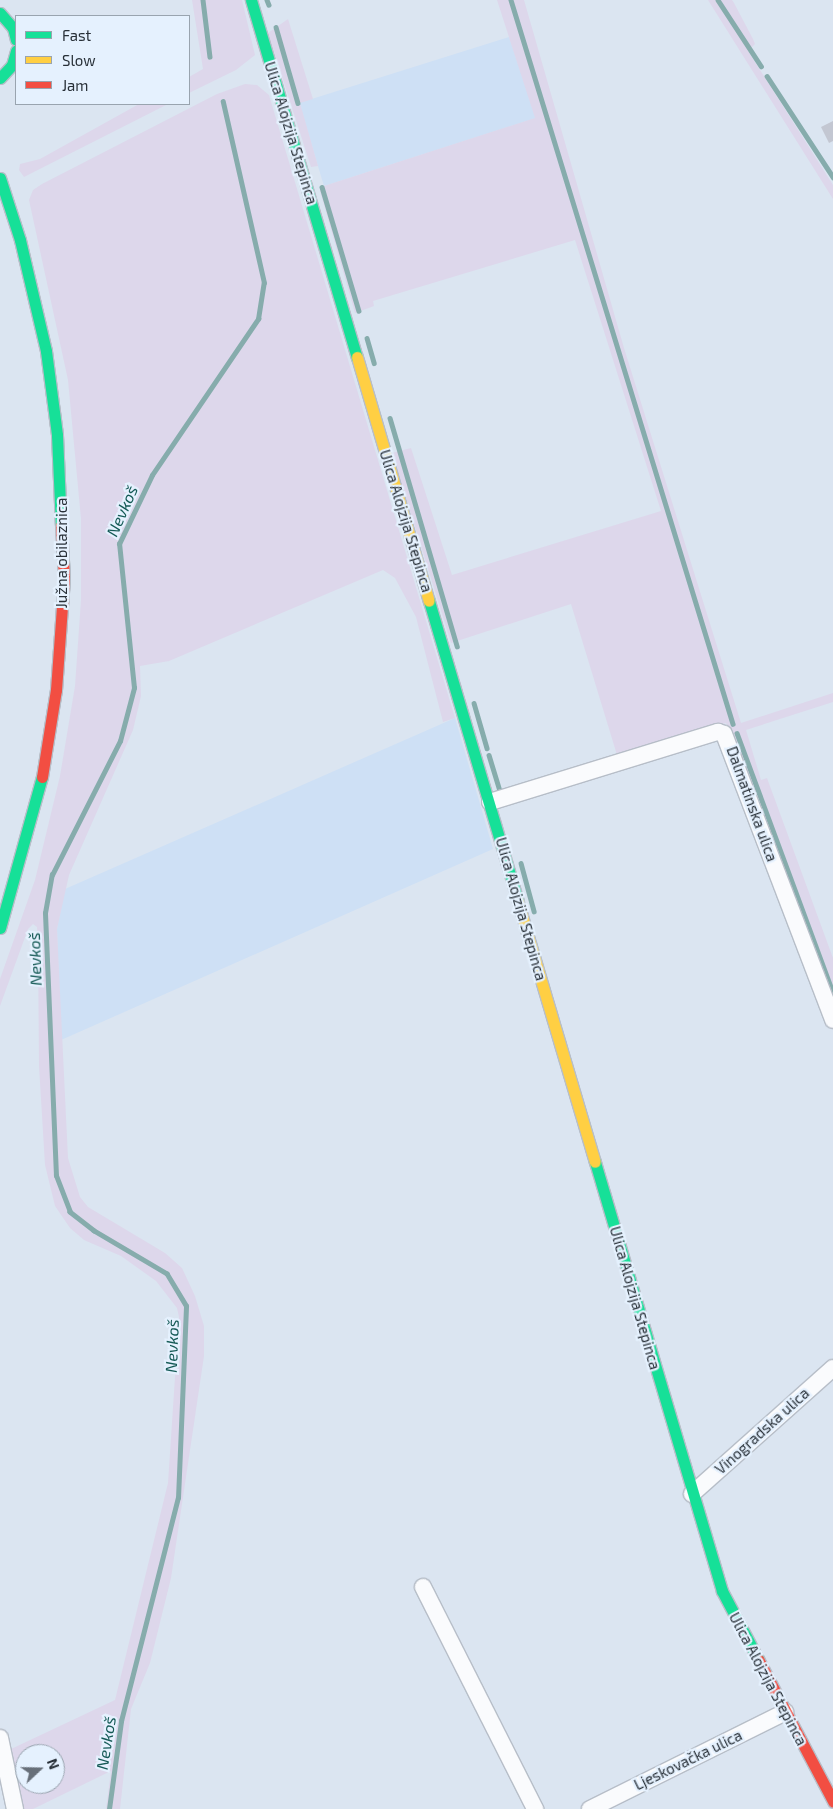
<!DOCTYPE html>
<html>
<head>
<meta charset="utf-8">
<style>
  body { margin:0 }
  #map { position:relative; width:833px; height:1809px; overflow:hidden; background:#dbe5f1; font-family:"Exo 2",sans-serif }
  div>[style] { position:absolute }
  .built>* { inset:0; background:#cee0f5 }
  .green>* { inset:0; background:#ddd7eb }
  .stream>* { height:4.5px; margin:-2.25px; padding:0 2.25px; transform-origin:2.25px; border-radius:2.25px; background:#86acac }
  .building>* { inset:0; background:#c3c7d2 }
  .roads { filter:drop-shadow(1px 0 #b7bec8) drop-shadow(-1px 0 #b7bec8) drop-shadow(0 1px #b7bec8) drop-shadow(0 -1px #b7bec8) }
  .street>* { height:16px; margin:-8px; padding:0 8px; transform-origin:8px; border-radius:8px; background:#fafbfd }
  .fast>* { height:11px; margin:-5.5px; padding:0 5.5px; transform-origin:5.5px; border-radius:5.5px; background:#16e098 }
  .slow>* { height:11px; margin:-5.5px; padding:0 5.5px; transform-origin:5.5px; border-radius:5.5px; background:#ffcf43 }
  .jam>* { height:11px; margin:-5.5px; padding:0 5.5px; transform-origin:5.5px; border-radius:5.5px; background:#f24e42 }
  span { translate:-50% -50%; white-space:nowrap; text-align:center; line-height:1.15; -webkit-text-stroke:4.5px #e5f1fe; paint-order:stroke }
  .street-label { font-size:15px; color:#283038 }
  .water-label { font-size:16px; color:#155a56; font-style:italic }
  .legend { position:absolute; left:15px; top:15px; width:175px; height:90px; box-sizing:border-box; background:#e5f1fe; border:1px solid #99a4af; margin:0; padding:6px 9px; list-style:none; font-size:15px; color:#283038 }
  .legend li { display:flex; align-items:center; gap:10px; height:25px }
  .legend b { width:25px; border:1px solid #99a4af }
  .north { position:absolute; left:15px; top:1744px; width:50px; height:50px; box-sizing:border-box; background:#e5f1fe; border:1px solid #99a4af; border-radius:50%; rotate:69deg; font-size:14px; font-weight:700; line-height:20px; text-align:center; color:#283038 }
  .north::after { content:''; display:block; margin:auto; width:18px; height:22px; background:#676f79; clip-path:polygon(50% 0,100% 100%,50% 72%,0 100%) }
</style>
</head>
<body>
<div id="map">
  <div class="built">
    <div style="clip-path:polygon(509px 37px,536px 118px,324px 186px,299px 103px)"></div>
    <div style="clip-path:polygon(455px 718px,493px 849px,61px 1040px,57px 929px,65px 889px)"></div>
  </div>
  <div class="green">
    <div style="clip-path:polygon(192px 0,242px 0,255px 55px,236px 70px,189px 93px,189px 77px,203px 69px)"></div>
    <div style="clip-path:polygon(497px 0,524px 0,624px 348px,741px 723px,833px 693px,833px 702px,746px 730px,761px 780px,767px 778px,833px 958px,833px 1000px,758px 795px,752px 797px,726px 723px,617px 755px,571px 604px,451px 643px,392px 453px,411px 448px,452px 575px,661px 511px,575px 240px,373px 301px,374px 306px,355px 313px,320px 191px,324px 186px,535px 118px)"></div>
    <div style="clip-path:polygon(708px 0,732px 0,734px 3px,753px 39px,755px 44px,748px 51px,833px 185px,833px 199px)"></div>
    <div style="clip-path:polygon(288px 19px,313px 99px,300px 103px,318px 166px,311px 167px,268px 33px)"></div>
    <div style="clip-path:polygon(evenodd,245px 84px,257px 85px,269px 95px,455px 718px,443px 722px,416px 617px,395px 578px,383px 570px,169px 661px,140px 666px,141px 696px,133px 730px,69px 875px,57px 929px,68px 1158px,80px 1197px,88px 1207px,165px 1253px,182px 1268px,195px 1296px,204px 1326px,204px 1356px,171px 1578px,150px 1663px,131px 1709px,120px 1809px,106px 1809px,111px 1771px,33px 1809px,21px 1809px,9px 1750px,115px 1700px,168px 1483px,179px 1317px,177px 1308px,156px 1281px,121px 1256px,84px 1240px,70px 1228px,55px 1206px,45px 1165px,39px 1066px,38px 944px,37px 927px,33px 924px,28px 929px,0 1006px,0 979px,35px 880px,60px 776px,75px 686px,81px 600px,81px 519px,68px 380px,29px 200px,33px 190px,42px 184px,217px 94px,245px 84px,25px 1754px,55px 1754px,55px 1784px,25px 1784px,25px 1754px)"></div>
    <div style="clip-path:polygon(139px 104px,168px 104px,24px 177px,19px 170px,20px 164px,40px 159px)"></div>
  </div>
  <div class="stream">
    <div style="left:203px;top:0;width:57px;rotate:83deg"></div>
    <div style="left:267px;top:0;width:5px;rotate:68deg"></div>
    <div style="left:511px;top:0;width:757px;rotate:72.95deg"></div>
    <div style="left:718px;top:0;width:79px;rotate:56.9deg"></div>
    <div style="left:276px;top:27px;width:79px;rotate:73.9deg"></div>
    <div style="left:767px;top:76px;width:121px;rotate:56.8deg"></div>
    <div style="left:322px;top:187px;width:129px;rotate:73.4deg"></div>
    <div style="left:367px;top:338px;width:26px;rotate:74deg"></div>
    <div style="left:390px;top:418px;width:238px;rotate:73.6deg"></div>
    <div style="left:474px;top:703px;width:47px;rotate:73.9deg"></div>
    <div style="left:737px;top:733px;width:277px;rotate:69.7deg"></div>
    <div style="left:489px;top:755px;width:38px;rotate:73deg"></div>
    <div style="left:521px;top:863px;width:50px;rotate:74.8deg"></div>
    <div style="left:109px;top:1809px;width:89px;rotate:-82.2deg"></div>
    <div style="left:121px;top:1721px;width:230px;rotate:-75.7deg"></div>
    <div style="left:178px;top:1498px;width:192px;rotate:-87.6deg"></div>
    <div style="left:186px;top:1306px;width:37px;rotate:-121deg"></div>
    <div style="left:167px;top:1274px;width:85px;rotate:-149.5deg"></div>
    <div style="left:94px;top:1231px;width:31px;rotate:-142deg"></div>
    <div style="left:70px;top:1212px;width:39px;rotate:-111deg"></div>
    <div style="left:56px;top:1176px;width:263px;rotate:-92.4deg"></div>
    <div style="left:45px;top:913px;width:39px;rotate:-80deg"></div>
    <div style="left:52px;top:875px;width:150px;rotate:-63.1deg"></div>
    <div style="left:120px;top:741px;width:55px;rotate:-75.2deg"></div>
    <div style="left:134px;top:688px;width:145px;rotate:-95.9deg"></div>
    <div style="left:119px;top:544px;width:76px;rotate:-64.4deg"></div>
    <div style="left:152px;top:475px;width:189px;rotate:-55.8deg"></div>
    <div style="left:258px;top:319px;width:36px;rotate:-81deg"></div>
    <div style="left:264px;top:283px;width:186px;rotate:-102.8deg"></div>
  </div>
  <div class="building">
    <div style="clip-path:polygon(833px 121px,833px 141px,829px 143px,821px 127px)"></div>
  </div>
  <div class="roads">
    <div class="street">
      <div style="left:490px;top:802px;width:239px;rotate:-17.1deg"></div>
      <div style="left:718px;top:732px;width:6px;rotate:18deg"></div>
      <div style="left:724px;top:734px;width:306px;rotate:69.1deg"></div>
      <div style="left:692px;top:1494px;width:189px;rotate:-41.8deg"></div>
      <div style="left:423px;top:1587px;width:249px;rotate:63.2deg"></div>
      <div style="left:0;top:1738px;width:73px;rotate:78.1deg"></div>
      <div style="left:590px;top:1809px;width:218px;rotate:-26.4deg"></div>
    </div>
    <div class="fast">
      <div style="left:251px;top:0;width:372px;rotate:73.5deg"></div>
      <div style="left:0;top:13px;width:20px;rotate:49deg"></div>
      <div style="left:13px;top:28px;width:12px;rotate:76deg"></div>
      <div style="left:0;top:78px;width:18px;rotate:-47deg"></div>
      <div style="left:12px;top:65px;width:15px;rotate:-74deg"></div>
      <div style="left:0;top:178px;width:65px;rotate:72.1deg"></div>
      <div style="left:20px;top:240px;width:114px;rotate:76.8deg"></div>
      <div style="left:46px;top:351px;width:85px;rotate:82.5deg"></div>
      <div style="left:57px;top:435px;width:90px;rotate:87.5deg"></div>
      <div style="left:429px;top:601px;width:311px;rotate:73.5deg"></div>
      <div style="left:0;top:928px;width:157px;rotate:-74.5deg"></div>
      <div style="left:595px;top:1162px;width:447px;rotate:73.5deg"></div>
      <div style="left:722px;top:1591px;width:77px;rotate:62.1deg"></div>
    </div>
    <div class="slow">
      <div style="left:357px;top:357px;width:254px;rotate:73.6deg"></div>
      <div style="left:517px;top:899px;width:274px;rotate:73.5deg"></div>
    </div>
    <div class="jam">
      <div style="left:42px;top:777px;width:88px;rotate:-80.9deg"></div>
      <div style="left:56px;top:690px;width:112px;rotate:-85.9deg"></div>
      <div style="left:64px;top:578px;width:53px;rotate:-93.2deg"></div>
      <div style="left:758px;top:1659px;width:161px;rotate:62.2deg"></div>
    </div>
  </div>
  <div class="street-label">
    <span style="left:291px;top:133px;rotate:73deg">Ulica Alojzija Stepinca</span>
    <span style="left:406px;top:521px;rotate:73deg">Ulica Alojzija Stepinca</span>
    <span style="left:62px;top:553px;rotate:-90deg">Južna obilaznica</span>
    <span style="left:752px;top:804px;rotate:70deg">Dalmatinska ulica</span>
    <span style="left:521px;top:909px;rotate:74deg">Ulica Alojzija Stepinca</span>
    <span style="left:635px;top:1298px;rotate:74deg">Ulica Alojzija Stepinca</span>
    <span style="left:762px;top:1431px;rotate:-42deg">Vinogradska ulica</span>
    <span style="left:768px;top:1679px;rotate:62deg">Ulica Alojzija Stepinca</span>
    <span style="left:688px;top:1760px;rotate:-26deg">Ljeskovačka ulica</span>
  </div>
  <div class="water-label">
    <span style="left:122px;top:511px;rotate:-66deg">Nevkoš</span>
    <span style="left:35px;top:959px;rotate:-92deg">Nevkoš</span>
    <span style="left:172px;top:1346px;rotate:-88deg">Nevkoš</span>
    <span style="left:106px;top:1743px;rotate:-81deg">Nevkoš</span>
  </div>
  <ul class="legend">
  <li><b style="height:6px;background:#16e098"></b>Fast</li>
  <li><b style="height:6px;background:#ffcf43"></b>Slow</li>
  <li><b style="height:6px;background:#f24e42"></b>Jam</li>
  </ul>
  <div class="north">N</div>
</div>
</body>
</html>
